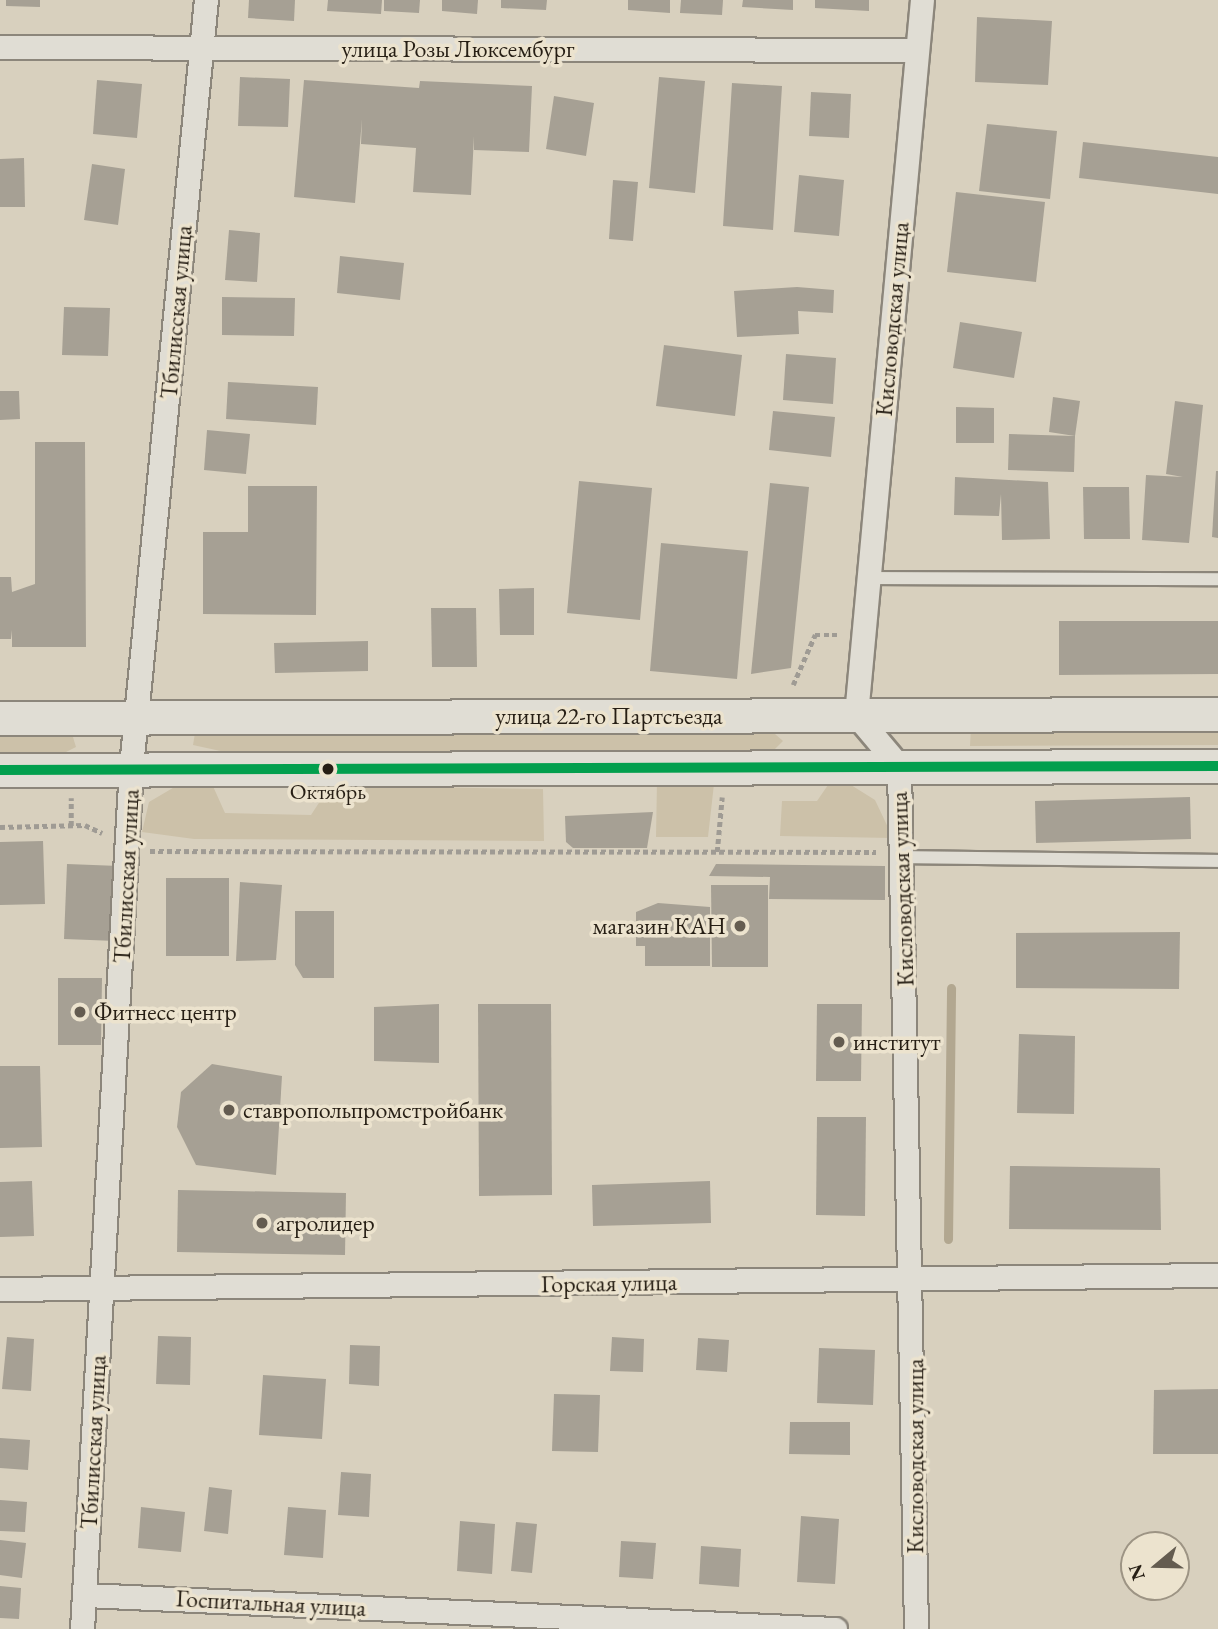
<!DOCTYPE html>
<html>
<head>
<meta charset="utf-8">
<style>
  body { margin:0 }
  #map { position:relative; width:1218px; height:1629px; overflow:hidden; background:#d8d0be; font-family:"EB Garamond",serif }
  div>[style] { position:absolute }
  .green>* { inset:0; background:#ccc1a9 }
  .stream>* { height:9px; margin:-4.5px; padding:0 4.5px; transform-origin:4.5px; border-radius:4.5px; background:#b2a790 }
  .building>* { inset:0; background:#a6a094 }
  .path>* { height:4.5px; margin-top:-2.25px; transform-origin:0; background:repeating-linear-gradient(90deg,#9f9b94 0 5px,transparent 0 8.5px) }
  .roads { filter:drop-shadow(2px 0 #8c867b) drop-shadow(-2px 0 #8c867b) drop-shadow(0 2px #8c867b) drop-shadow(0 -2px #8c867b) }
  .service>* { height:12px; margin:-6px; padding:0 6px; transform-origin:6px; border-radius:6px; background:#e0ddd4 }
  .minor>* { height:23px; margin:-11.5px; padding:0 11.5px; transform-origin:11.5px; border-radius:11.5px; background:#e0ddd4 }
  .secondary>* { height:33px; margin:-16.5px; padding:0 16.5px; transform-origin:16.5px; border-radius:16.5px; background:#e0ddd4 }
  .bus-1>* { height:10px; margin:-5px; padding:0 5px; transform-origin:5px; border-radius:5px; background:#029f4e }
  .dots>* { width:19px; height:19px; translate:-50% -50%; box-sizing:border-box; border:4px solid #ece3ce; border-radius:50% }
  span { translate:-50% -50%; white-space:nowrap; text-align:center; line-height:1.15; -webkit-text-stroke:7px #ece3ce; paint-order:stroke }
  .bus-label { font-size:22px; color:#261e14 }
  .street-label { font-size:24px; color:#261e14 }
  .poi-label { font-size:24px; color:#261e14 }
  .right { translate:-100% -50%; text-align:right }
  .left { translate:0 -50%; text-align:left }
  .north { position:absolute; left:1120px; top:1531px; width:70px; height:70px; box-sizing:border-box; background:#ece3ce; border:2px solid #9d9484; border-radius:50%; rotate:251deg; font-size:19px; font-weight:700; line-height:28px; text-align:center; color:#261e14 }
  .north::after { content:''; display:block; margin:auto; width:24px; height:32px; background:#645c50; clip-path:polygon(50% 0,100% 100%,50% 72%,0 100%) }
</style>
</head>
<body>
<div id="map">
  <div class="green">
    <div style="clip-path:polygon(971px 727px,1218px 727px,1218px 745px,970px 746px)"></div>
    <div style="clip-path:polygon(0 732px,72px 734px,76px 747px,60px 755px,0 755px)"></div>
    <div style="clip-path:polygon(195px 733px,775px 734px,783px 741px,773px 751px,225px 752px,193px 745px)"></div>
    <div style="clip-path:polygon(657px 781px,714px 784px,708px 837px,656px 837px)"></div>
    <div style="clip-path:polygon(183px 782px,212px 784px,225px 813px,311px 815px,330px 786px,543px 789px,544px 841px,194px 839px,142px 832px,149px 802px)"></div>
    <div style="clip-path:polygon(828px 785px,851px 785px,875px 800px,893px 838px,780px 836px,782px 801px,817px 801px)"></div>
  </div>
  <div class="stream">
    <div style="left:948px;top:1239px;width:251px;rotate:-89.3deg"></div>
  </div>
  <div class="building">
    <div style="clip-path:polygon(6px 0,40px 0,40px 7px,6px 6px)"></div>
    <div style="clip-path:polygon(249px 0,295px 0,294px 21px,248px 18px)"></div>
    <div style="clip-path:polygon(328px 0,382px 0,381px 14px,327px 11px)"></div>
    <div style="clip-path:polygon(384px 0,420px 0,419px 13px,384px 11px)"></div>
    <div style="clip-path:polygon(442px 0,478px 0,477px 14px,442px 11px)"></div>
    <div style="clip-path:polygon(501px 0,547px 0,546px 10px,501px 8px)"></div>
    <div style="clip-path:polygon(628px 0,670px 0,670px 13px,628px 10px)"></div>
    <div style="clip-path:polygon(681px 0,723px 0,722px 15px,680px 13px)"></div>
    <div style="clip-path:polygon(743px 0,793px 0,793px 10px,742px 7px)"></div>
    <div style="clip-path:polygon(815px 0,869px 0,869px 11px,815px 8px)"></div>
    <div style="clip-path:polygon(977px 17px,1052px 21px,1048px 85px,975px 82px)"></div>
    <div style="clip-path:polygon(240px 77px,290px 79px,288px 127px,238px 126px)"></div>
    <div style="clip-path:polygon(659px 77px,705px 81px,695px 193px,649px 188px)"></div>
    <div style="clip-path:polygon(97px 80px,142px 84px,137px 138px,93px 134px)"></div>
    <div style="clip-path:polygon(304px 80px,419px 88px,420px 81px,532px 86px,529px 152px,474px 150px,474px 136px,471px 195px,413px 192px,416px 148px,361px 144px,362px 119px,355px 203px,294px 197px)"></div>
    <div style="clip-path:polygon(732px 83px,782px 86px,773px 230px,723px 226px)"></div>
    <div style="clip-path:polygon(811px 92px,851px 94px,849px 138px,809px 136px)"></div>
    <div style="clip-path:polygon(554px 96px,594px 103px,586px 156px,546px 149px)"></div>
    <div style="clip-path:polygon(987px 124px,1057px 131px,1050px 199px,979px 191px)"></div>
    <div style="clip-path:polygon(1083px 142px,1218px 157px,1218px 194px,1079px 178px)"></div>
    <div style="clip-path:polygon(24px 158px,25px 207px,0 207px,0 159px)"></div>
    <div style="clip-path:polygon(92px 164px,125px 169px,118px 225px,84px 220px)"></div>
    <div style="clip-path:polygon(799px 175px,844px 180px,839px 236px,794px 232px)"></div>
    <div style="clip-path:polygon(613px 180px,638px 182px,633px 241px,609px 239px)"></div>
    <div style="clip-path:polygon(956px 192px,1045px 202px,1036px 282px,947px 272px)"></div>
    <div style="clip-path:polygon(229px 230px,260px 233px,257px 282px,225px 280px)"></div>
    <div style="clip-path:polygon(340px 256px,404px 263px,400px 300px,337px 293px)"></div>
    <div style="clip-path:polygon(797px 287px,834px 290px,833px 313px,798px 311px,799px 334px,737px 337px,734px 291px)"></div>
    <div style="clip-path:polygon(222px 297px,295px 298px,294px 336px,222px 335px)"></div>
    <div style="clip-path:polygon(64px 307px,110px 308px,108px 356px,62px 355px)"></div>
    <div style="clip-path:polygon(960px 322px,1022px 332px,1014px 378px,953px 368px)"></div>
    <div style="clip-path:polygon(664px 345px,742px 355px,735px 416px,656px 406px)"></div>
    <div style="clip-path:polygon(786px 354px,836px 358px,833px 404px,783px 400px)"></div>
    <div style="clip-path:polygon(228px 382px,318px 387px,316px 425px,226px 419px)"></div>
    <div style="clip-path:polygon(0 391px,19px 391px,20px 419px,0 420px)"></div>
    <div style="clip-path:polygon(1053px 397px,1080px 401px,1075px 436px,1049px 432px)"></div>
    <div style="clip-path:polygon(1175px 401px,1203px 405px,1189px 543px,1142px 540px,1146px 475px,1183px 477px,1166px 474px)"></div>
    <div style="clip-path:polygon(956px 407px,994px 408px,994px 443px,956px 443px)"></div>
    <div style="clip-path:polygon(773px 411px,835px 417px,831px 457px,769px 450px)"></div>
    <div style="clip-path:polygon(207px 430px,250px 434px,246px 474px,204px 470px)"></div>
    <div style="clip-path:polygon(1009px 434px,1075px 436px,1074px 472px,1008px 470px)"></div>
    <div style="clip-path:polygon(35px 442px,85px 442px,86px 647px,12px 647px,12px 630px,11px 639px,0 639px,0 577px,11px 577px,12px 592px,35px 584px)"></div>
    <div style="clip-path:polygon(1216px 471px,1218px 471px,1218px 538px,1212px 537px)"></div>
    <div style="clip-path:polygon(955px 477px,1048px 482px,1050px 539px,1002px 540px,1001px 494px,999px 516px,954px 515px)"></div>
    <div style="clip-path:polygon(579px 481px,652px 488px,640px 620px,567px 613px)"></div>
    <div style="clip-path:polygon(770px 483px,809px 487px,791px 668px,751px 674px)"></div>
    <div style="clip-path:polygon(248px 486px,317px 486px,316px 615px,203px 614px,203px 532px,248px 532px)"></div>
    <div style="clip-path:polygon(1083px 487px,1129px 487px,1130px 539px,1084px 539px)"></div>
    <div style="clip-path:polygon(661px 543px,748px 551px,737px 679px,650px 671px)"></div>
    <div style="clip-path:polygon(534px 588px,534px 635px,500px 635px,499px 589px)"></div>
    <div style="clip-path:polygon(431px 608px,476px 608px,477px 667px,432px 667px)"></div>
    <div style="clip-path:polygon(1059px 621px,1218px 621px,1218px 674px,1059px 675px)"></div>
    <div style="clip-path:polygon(368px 641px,368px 671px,275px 673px,274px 643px)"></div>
    <div style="clip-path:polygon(1190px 797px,1191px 839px,1036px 843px,1035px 801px)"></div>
    <div style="clip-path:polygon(653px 812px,647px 848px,573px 848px,566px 842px,565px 816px)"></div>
    <div style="clip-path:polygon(43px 841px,45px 904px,0 905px,0 842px)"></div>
    <div style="clip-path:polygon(67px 864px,119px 866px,116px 941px,64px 939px)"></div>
    <div style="clip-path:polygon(716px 864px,885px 866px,885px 900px,769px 899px,770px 877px,709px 876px)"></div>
    <div style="clip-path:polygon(166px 878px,229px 878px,229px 956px,166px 956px)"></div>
    <div style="clip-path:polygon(240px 882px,282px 885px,276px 960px,236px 961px)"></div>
    <div style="clip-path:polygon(711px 885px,768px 885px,768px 967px,712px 967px)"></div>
    <div style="clip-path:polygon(658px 903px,710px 907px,710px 966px,645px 966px,645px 946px,636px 946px,636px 912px)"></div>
    <div style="clip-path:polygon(295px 911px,334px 911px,334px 978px,303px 978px,295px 965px)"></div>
    <div style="clip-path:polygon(1180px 932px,1179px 989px,1016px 988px,1016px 933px)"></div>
    <div style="clip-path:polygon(58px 978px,102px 978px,101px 1045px,58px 1045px)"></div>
    <div style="clip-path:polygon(439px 1004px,439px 1063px,374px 1061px,374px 1007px)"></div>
    <div style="clip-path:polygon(478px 1004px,551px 1004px,552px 1195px,479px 1196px)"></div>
    <div style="clip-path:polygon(817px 1004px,862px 1004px,861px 1081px,816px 1081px)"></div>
    <div style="clip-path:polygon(1019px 1034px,1075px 1036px,1074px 1114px,1017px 1113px)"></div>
    <div style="clip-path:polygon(212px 1064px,282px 1076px,276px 1175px,196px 1165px,177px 1127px,181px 1092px)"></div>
    <div style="clip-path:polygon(0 1066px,40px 1066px,42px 1147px,0 1148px)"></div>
    <div style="clip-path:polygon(817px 1117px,866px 1117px,865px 1216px,816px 1215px)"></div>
    <div style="clip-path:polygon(1010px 1166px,1160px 1168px,1161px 1230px,1009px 1229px)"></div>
    <div style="clip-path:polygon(32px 1181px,34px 1236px,0 1237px,0 1182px)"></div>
    <div style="clip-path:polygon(710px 1181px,711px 1223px,593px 1226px,592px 1185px)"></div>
    <div style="clip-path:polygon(178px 1190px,346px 1193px,345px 1255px,177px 1252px)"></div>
    <div style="clip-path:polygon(158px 1336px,191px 1337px,190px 1385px,156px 1384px)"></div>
    <div style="clip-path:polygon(7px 1337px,34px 1339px,31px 1391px,2px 1389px)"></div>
    <div style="clip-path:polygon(612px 1337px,644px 1339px,643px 1372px,610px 1371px)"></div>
    <div style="clip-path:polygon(698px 1338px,729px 1340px,727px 1372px,696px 1370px)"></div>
    <div style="clip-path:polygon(350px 1345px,380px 1346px,379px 1386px,349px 1384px)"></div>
    <div style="clip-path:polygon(819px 1348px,875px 1350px,873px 1405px,817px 1403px)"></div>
    <div style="clip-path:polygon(263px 1375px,326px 1379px,322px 1439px,259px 1435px)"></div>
    <div style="clip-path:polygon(1218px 1389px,1218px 1454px,1153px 1454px,1154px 1390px)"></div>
    <div style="clip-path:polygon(554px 1394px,600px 1395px,598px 1452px,552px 1451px)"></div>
    <div style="clip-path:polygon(790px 1422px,850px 1422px,850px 1455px,789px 1454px)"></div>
    <div style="clip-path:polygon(0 1438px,30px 1440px,28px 1470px,0 1468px)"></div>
    <div style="clip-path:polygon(341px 1472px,371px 1474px,369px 1517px,338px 1515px)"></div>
    <div style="clip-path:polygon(209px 1487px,232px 1490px,228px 1534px,204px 1531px)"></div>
    <div style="clip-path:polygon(0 1500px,27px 1502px,25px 1532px,0 1531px)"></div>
    <div style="clip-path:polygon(141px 1507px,185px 1512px,181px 1552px,138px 1548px)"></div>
    <div style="clip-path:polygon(288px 1507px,326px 1510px,323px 1558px,284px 1555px)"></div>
    <div style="clip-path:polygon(801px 1516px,839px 1519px,835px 1584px,797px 1582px)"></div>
    <div style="clip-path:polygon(460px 1521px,495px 1524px,492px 1574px,457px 1571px)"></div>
    <div style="clip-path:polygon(516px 1522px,537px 1524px,532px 1573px,511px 1571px)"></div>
    <div style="clip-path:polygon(0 1540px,26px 1543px,22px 1578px,0 1575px)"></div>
    <div style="clip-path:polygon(621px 1541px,656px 1543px,653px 1579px,619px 1577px)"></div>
    <div style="clip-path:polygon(701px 1546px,741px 1549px,739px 1587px,699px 1584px)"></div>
    <div style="clip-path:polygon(0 1586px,21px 1588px,19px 1619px,0 1618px)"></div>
  </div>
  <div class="path">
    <div style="left:793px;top:685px;width:55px;rotate:-66.3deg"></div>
    <div style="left:815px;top:635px;width:24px"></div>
    <div style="left:71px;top:826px;width:28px;rotate:-90deg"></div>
    <div style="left:0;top:827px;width:85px;rotate:-1.3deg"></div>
    <div style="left:85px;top:825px;width:19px;rotate:25deg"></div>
    <div style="left:150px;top:851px;width:726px;rotate:0.08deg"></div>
    <div style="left:717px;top:852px;width:55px;rotate:-84.8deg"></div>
  </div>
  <div class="roads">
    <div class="service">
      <div style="left:868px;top:578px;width:350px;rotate:0.2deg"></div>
      <div style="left:901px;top:857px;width:317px;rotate:0.7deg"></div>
    </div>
    <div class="minor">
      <div style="left:0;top:47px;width:917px;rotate:0.19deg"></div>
      <div style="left:0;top:1289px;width:1218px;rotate:-0.66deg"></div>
      <div style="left:85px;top:1595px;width:751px;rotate:2.6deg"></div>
      <div style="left:82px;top:1629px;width:863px;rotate:-86.75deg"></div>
      <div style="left:131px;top:767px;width:771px;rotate:-84.42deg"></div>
      <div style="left:916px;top:1629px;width:863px;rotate:-91.13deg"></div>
      <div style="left:899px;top:766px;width:67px;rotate:-130.1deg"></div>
      <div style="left:856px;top:715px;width:718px;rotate:-84.73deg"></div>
    </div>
    <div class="secondary">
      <div style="left:0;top:718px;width:1218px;rotate:-0.19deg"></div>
      <div style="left:0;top:770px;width:1218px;rotate:-0.19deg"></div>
    </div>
  </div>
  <div class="bus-1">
    <div style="left:0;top:770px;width:1218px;rotate:-0.19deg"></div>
  </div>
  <div class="dots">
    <div style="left:328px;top:769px;background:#261e14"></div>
    <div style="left:740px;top:926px;background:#645c50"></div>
    <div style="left:80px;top:1012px;background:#645c50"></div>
    <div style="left:839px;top:1042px;background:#645c50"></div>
    <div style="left:229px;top:1110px;background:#645c50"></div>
    <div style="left:262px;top:1223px;background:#645c50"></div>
  </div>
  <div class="bus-label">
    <span style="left:328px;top:792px">Октябрь</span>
  </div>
  <div class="street-label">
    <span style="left:458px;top:49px">улица Розы Люксембург</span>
    <span style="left:176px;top:312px;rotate:-85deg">Тбилисская улица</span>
    <span style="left:892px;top:319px;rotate:-85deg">Кисловодская улица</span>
    <span style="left:609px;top:716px">улица 22-го Партсъезда</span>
    <span style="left:126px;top:876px;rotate:-87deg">Тбилисская улица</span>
    <span style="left:902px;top:889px;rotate:-92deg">Кисловодская улица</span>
    <span style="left:609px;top:1283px;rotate:-1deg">Горская улица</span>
    <span style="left:93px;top:1442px;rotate:-87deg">Тбилисская улица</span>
    <span style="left:915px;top:1456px;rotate:-90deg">Кисловодская улица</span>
    <span style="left:271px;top:1603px;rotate:3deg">Госпитальная улица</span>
  </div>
  <div class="poi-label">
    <span class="right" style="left:726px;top:926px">магазин КАН</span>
    <span class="left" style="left:94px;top:1012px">Фитнесс центр</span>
    <span class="left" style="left:853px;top:1042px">институт</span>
    <span class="left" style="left:243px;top:1110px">ставропольпромстройбанк</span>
    <span class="left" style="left:276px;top:1223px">агролидер</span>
  </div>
  <div class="north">N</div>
</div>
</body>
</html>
